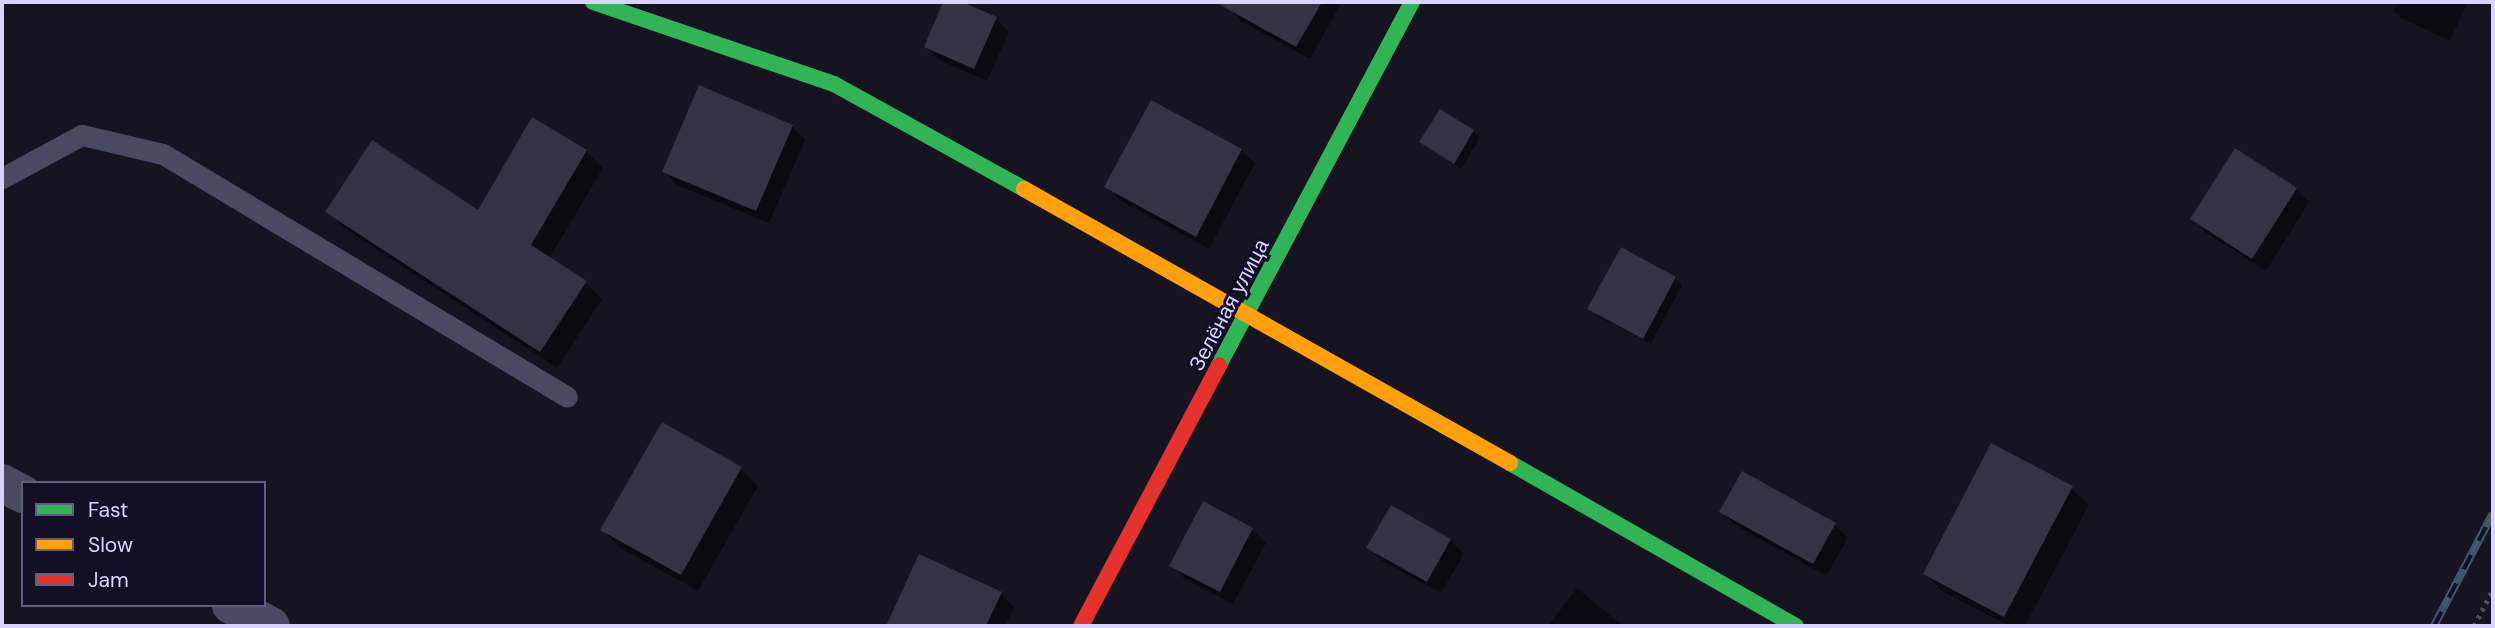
<!DOCTYPE html>
<html>
<head>
<meta charset="utf-8">
<style>
  body { margin:0 }
  #map { position:relative; width:2495px; height:628px; overflow:hidden; background:#161421; font-family:"DM Sans",sans-serif }
  div>[style] { position:absolute }
  .shadow>* { inset:0; background:#0007 }
  .building>* { inset:0; background:#343243 }
  .path>* { height:4.5px; margin-top:-2.25px; transform-origin:0; background:repeating-linear-gradient(90deg,#44505f 0 3.5px,transparent 0 8.5px) }
  .lane>* { height:21px; margin:-10.5px; padding:0 10.5px; transform-origin:10.5px; border-radius:10.5px; background:#4a4962 }
  .street>* { height:38px; margin:-19px; padding:0 19px; transform-origin:19px; border-radius:19px; background:#4a4962 }
  .fast>* { height:16px; margin:-8px; padding:0 8px; transform-origin:8px; border-radius:8px; background:#30b455 }
  .slow>* { height:16px; margin:-8px; padding:0 8px; transform-origin:8px; border-radius:8px; background:#ff9f0a }
  .jam>* { height:16px; margin:-8px; padding:0 8px; transform-origin:8px; border-radius:8px; background:#e5322d }
  .rail>* { height:8px; margin-top:-4px; transform-origin:0; background:repeating-linear-gradient(90deg,#130f26 0 16px,#43596b 0 32px); box-sizing:border-box; border-block:2px solid #43596b }
  span { translate:-50% -50%; white-space:nowrap; text-align:center; line-height:1.15; -webkit-text-stroke:6px #130f26; paint-order:stroke }
  .street-label { font-size:21px; color:#d9d4ff }
  .frame { position:absolute; inset:0; border:4px solid #d9d4ff; pointer-events:none }
  .legend { position:absolute; left:21px; top:481px; width:245px; height:126px; box-sizing:border-box; background:#130f26; border:2px solid #625e7d; margin:0; padding:9px 12px; list-style:none; font-size:21px; color:#d9d4ff }
  .legend li { display:flex; align-items:center; gap:14px; height:35px }
  .legend b { width:35px; border:2px solid #625e7d }
</style>
</head>
<body>
<div id="map">
  <div class="shadow">
    <div style="clip-path:polygon(945px 2px,958px 2px,996px 19px,1009px 32px,987px 81px,939px 60px,926px 46px)"></div>
    <div style="clip-path:polygon(1231px 2px,1342px 2px,1310px 59px,1241px 21px,1228px 7px)"></div>
    <div style="clip-path:polygon(2398px 2px,2463px 2px,2466px 5px,2450px 41px,2401px 18px,2394px 11px)"></div>
    <div style="clip-path:polygon(792px 126px,805px 140px,769px 223px,677px 185px,664px 171px)"></div>
    <div style="clip-path:polygon(1473px 131px,1480px 138px,1461px 169px,1421px 142px)"></div>
    <div style="clip-path:polygon(1241px 150px,1255px 163px,1209px 249px,1120px 200px,1106px 187px)"></div>
    <div style="clip-path:polygon(586px 151px,603px 168px,549px 259px,586px 283px,602px 299px,557px 368px,344px 228px,327px 211px,478px 212px)"></div>
    <div style="clip-path:polygon(2296px 189px,2309px 202px,2266px 271px,2205px 232px,2192px 219px)"></div>
    <div style="clip-path:polygon(1675px 278px,1682px 285px,1651px 344px,1597px 316px,1590px 309px)"></div>
    <div style="clip-path:polygon(662px 424px,741px 469px,758px 486px,698px 591px,619px 547px,602px 529px)"></div>
    <div style="clip-path:polygon(2071px 488px,2089px 505px,2025px 626px,2009px 626px,1942px 591px,1925px 573px)"></div>
    <div style="clip-path:polygon(1204px 504px,1252px 529px,1266px 543px,1233px 604px,1185px 579px,1172px 565px)"></div>
    <div style="clip-path:polygon(1392px 507px,1450px 540px,1464px 554px,1441px 593px,1382px 561px,1369px 548px)"></div>
    <div style="clip-path:polygon(1721px 512px,1835px 525px,1848px 538px,1826px 576px,1735px 525px)"></div>
    <div style="clip-path:polygon(1577px 588px,1623px 626px,1548px 626px)"></div>
    <div style="clip-path:polygon(1001px 594px,1014px 607px,1005px 626px,897px 626px,891px 620px)"></div>
  </div>
  <div class="building">
    <div style="clip-path:polygon(943px 2px,962px 2px,997px 17px,974px 69px,924px 47px)"></div>
    <div style="clip-path:polygon(1215px 2px,1322px 2px,1296px 47px)"></div>
    <div style="clip-path:polygon(699px 85px,793px 125px,756px 211px,662px 172px)"></div>
    <div style="clip-path:polygon(1151px 100px,1242px 149px,1196px 237px,1104px 187px)"></div>
    <div style="clip-path:polygon(1440px 109px,1474px 130px,1454px 164px,1419px 142px)"></div>
    <div style="clip-path:polygon(532px 117px,587px 150px,531px 245px,587px 281px,540px 352px,325px 212px,372px 140px,478px 210px)"></div>
    <div style="clip-path:polygon(2235px 148px,2297px 188px,2252px 259px,2190px 219px)"></div>
    <div style="clip-path:polygon(1621px 247px,1676px 277px,1643px 339px,1587px 309px)"></div>
    <div style="clip-path:polygon(662px 422px,742px 467px,681px 575px,600px 530px)"></div>
    <div style="clip-path:polygon(1991px 443px,2073px 486px,2004px 617px,1923px 574px)"></div>
    <div style="clip-path:polygon(1742px 471px,1836px 523px,1813px 564px,1719px 512px)"></div>
    <div style="clip-path:polygon(1203px 501px,1253px 528px,1220px 592px,1169px 566px)"></div>
    <div style="clip-path:polygon(1391px 505px,1451px 539px,1427px 582px,1366px 548px)"></div>
    <div style="clip-path:polygon(919px 554px,1002px 592px,986px 626px,886px 626px)"></div>
  </div>
  <div class="path">
    <div style="left:2474px;top:626px;width:42px;rotate:-62.8deg"></div>
  </div>
  <div class="lane">
    <div style="left:2px;top:178px;width:91px;rotate:-28.3deg"></div>
    <div style="left:82px;top:135px;width:83px;rotate:13.2deg"></div>
    <div style="left:163px;top:154px;width:471px;rotate:31deg"></div>
  </div>
  <div class="street">
    <div style="left:2px;top:483px;width:24px;rotate:28deg"></div>
    <div style="left:231px;top:605px;width:45px;rotate:27.7deg"></div>
  </div>
  <div class="fast">
    <div style="left:593px;top:2px;width:255px;rotate:18.8deg"></div>
    <div style="left:834px;top:84px;width:217px;rotate:28.9deg"></div>
    <div style="left:1219px;top:365px;width:411px;rotate:-62deg"></div>
    <div style="left:1510px;top:463px;width:329px;rotate:29.7deg"></div>
  </div>
  <div class="slow">
    <div style="left:1024px;top:189px;width:558px;rotate:29.41deg"></div>
  </div>
  <div class="jam">
    <div style="left:1081px;top:626px;width:295px;rotate:-62.1deg"></div>
  </div>
  <div class="rail">
    <div style="left:2434px;top:626px;width:127px;rotate:-62.4deg"></div>
  </div>
  <div class="street-label">
    <span style="left:1229px;top:305px;rotate:-62deg">Зелёная улица</span>
  </div>
  <div class="frame"></div>
  <ul class="legend">
  <li><b style="height:9px;background:#30b455"></b>Fast</li>
  <li><b style="height:9px;background:#ff9f0a"></b>Slow</li>
  <li><b style="height:9px;background:#e5322d"></b>Jam</li>
  </ul>
</div>
</body>
</html>
